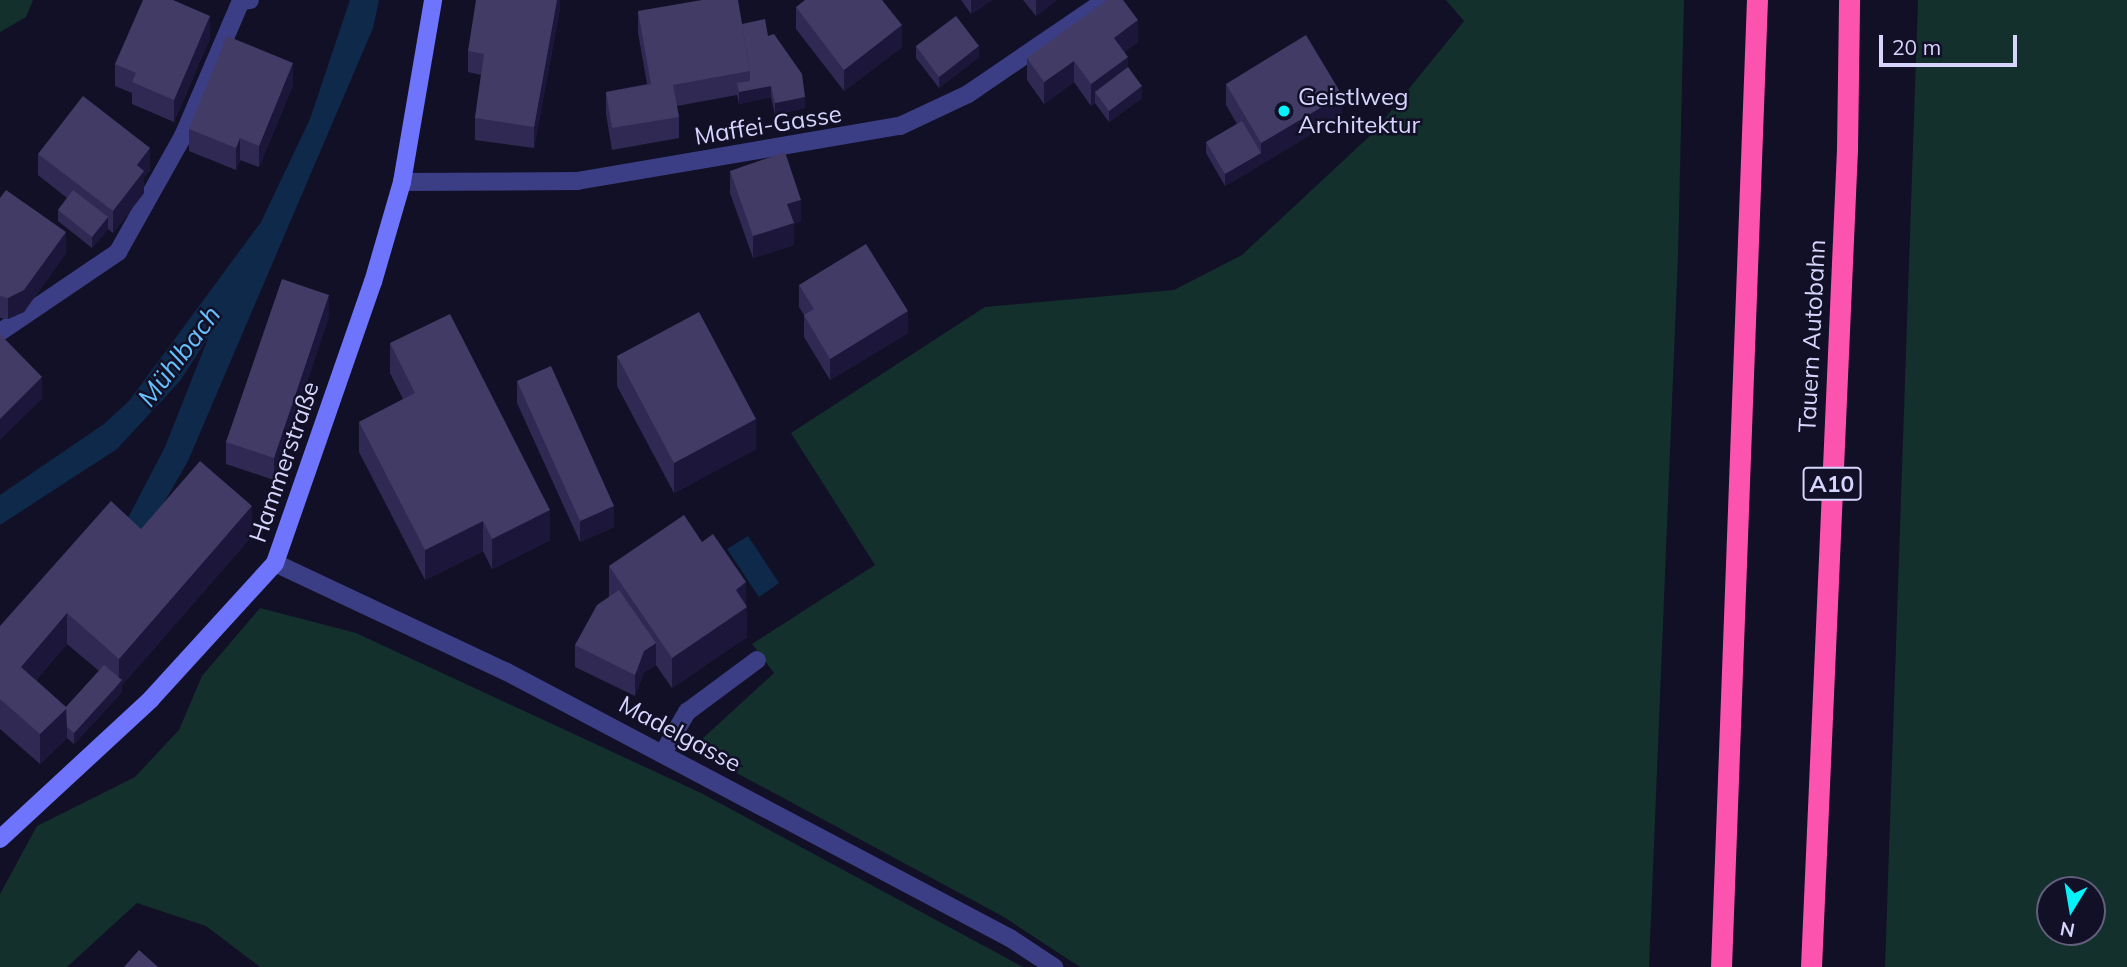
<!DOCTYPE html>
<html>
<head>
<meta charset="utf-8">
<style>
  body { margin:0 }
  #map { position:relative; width:2127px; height:967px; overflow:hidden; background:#121026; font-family:Mulish,sans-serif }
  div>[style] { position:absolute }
  .green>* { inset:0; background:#13302d }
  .water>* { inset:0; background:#0f294a }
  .lane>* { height:18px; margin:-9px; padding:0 9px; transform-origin:9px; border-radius:9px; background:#3b3e84 }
  .street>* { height:18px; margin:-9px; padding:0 9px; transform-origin:9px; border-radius:9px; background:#3b3e84 }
  .secondary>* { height:18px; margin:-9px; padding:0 9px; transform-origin:9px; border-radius:9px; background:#6e74fc }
  .highway>* { height:21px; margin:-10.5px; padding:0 10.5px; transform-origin:10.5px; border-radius:10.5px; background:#fc53af }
  .wall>* { inset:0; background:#2f2954 }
  .shaded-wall>* { inset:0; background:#1c173a }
  .building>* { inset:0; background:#413b66 }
  .dots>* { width:19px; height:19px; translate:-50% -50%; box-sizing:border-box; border:4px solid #121026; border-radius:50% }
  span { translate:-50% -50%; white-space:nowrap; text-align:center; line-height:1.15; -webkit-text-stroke:5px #121026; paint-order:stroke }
  .shield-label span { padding:2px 5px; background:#121026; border:2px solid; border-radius:5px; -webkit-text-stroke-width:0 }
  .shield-label { font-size:23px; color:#d7d5fe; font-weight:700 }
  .poi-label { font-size:24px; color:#d7d5fe }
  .left { translate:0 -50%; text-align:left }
  .street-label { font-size:24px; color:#d7d5fe }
  .water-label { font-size:26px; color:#65c0fc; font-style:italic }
  .north { position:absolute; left:2036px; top:876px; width:70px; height:70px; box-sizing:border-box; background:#121026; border:2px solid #615f7c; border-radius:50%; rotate:191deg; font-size:19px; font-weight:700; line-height:28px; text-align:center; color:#d7d5fe }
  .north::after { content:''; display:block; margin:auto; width:24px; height:32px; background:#05f2fb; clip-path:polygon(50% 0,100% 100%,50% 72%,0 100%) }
  .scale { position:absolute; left:1879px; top:35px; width:138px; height:32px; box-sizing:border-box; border:4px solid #d7d5fe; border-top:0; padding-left:9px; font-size:21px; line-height:24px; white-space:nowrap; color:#d7d5fe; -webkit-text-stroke:5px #121026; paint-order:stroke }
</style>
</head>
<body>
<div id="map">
  <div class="green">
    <div style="clip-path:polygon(0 0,33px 0,26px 17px,0 32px)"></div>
    <div style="clip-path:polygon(1446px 0,1684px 0,1678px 255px,1649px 967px,1080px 967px,1004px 917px,722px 765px,701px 740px,774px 673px,752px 644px,875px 565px,791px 433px,985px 307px,1174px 290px,1242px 255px,1373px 133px,1464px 21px)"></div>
    <div style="clip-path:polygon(evenodd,1918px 0,2127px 0,2127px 967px,1885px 967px,1918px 0,2050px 890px,2092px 890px,2092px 932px,2050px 932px,2050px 890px)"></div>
    <div style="clip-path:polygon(260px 608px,356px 633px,701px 793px,1023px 967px,260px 967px,206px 926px,137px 903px,67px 967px,0 967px,0 894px,37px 826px,135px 777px,179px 730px,202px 676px)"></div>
  </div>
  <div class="water">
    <div style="clip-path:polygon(350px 0,379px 0,373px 28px,188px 461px,135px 553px,118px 537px,165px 447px,209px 336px,180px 381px,117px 449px,0 525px,0 495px,104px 424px,129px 401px,261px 222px,310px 119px)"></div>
    <div style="clip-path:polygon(748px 536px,779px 583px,759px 597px,727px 549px)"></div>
  </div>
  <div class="lane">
    <div style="left:0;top:332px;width:143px;rotate:-34.1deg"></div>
    <div style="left:118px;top:252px;width:133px;rotate:-60.7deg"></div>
    <div style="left:183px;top:136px;width:147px;rotate:-66.8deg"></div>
    <div style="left:241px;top:1px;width:9px;rotate:-6deg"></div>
    <div style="left:663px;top:753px;width:48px;rotate:-59.7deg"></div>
    <div style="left:687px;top:712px;width:87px;rotate:-36.6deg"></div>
  </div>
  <div class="street">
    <div style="left:402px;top:182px;width:175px;rotate:-0.3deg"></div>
    <div style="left:577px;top:181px;width:328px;rotate:-9.7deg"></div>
    <div style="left:900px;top:126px;width:75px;rotate:-25.2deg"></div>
    <div style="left:968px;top:94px;width:167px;rotate:-34.3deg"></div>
    <div style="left:275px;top:563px;width:254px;rotate:25.2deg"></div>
    <div style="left:505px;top:671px;width:571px;rotate:27.87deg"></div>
    <div style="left:1010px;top:938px;width:53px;rotate:33.4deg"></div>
  </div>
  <div class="secondary">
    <div style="left:0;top:839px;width:206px;rotate:-42.8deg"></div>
    <div style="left:151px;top:699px;width:184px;rotate:-47.6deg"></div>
    <div style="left:275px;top:563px;width:298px;rotate:-70.8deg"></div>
    <div style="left:373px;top:282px;width:104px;rotate:-73.8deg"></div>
    <div style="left:402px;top:182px;width:185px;rotate:-80.3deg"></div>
  </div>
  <div class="highway">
    <div style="left:1721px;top:967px;width:968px;rotate:-87.87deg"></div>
    <div style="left:1811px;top:967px;width:819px;rotate:-87.48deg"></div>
    <div style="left:1847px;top:149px;width:149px;rotate:-89.2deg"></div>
  </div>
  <div class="wall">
    <div style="clip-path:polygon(560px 0,560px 8px,534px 148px,475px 140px,475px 118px,481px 75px,468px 72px,468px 51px)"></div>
    <div style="clip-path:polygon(961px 0,992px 0,971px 14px)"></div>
    <div style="clip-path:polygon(1023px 0,1057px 0,1036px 16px)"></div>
    <div style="clip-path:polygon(796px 7px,902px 47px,844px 91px,796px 29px)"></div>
    <div style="clip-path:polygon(638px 11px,742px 24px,768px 36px,805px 108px,775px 115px,771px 97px,739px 104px,737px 95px,677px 106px,679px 117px,679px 138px,612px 150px,606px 114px,606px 92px,647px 84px,638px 33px)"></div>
    <div style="clip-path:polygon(210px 38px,174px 122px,132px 104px,132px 93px,115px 86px,115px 64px)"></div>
    <div style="clip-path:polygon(1138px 42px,1124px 52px,1128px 67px,1142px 98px,1109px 122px,1095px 103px,1091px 106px,1074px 82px,1044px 104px,1027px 80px,1027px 58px)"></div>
    <div style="clip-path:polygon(916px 46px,979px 57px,939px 88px,916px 58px)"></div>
    <div style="clip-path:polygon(1226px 84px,1342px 116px,1225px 186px,1206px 153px,1206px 142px,1237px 124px,1226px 105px)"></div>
    <div style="clip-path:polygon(293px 85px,259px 167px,240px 160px,236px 170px,189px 151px,189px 129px)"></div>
    <div style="clip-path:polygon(38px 154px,150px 170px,144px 177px,144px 193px,113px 233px,108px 229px,92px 248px,58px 221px,58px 210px,67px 198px,38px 175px)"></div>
    <div style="clip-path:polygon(730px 171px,801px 221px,794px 224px,794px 245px,753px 258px,730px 193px)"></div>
    <div style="clip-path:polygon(0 198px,66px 253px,24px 312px,8px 319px,0 318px)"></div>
    <div style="clip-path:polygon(799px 285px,908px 333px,830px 380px,804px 337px,804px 315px,799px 307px)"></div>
    <div style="clip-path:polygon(329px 316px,274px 480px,226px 464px,226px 442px)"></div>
    <div style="clip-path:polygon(390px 343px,550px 540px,492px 569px,483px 551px,425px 580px,359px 452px,359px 422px,403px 399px,390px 373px)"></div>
    <div style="clip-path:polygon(617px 356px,756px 449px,674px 493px,617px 386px)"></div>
    <div style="clip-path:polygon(517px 381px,614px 527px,580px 542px,517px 403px)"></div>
    <div style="clip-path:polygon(evenodd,141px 529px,252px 536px,122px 685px,122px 692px,74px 744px,67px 738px,40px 764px,0 729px,0 626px,141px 529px,67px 644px,99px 671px,66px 707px,36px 680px,67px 644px)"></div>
    <div style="clip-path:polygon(609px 566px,746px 605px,747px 637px,672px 688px,656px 665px,644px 672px,635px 696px,575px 667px,575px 645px,609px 597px)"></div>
  </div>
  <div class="shaded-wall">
    <div style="clip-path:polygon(557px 0,560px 0,560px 8px,534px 148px,534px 127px)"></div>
    <div style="clip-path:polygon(971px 0,992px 0,971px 14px)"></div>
    <div style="clip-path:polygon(1036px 0,1057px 0,1036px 16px)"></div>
    <div style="clip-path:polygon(210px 16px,210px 38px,174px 122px,174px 100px)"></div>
    <div style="clip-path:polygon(1138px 20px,1138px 42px,1114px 59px,1114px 38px)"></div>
    <div style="clip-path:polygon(902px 25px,902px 47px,844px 91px,844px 70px)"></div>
    <div style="clip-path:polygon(979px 46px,979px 57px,939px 88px,939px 77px)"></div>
    <div style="clip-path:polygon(1128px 57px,1128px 78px,1095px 92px,1095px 103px,1091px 106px,1091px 84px)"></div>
    <div style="clip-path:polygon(1074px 61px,1074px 82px,1044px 104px,1044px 82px)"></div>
    <div style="clip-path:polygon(293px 63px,293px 85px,259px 167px,259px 146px)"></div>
    <div style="clip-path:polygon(771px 86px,771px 97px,739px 104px,739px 92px)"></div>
    <div style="clip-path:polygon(1142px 86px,1142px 98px,1109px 122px,1109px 111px)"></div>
    <div style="clip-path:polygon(1342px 95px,1342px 116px,1225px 186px,1225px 174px,1261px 153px,1261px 143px)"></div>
    <div style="clip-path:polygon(805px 97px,805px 108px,775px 115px,775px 103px)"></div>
    <div style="clip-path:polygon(240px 138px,240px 160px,236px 170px,236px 148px)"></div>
    <div style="clip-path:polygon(150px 148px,150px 170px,144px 177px,144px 193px,113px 233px,113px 211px,137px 165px)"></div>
    <div style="clip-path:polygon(801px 200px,801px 221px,794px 224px,794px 245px,753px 258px,753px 236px,787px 204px)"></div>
    <div style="clip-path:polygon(108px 217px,108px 229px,92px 248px,92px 237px)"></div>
    <div style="clip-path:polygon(66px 232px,66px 253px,24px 312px,8px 319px,8px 298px)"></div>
    <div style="clip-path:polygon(329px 295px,329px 316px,274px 480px,274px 458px)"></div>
    <div style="clip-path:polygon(908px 311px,908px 333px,830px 380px,830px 359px)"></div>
    <div style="clip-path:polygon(42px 377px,42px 399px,0 440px,0 419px)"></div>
    <div style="clip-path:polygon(756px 419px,756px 449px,674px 493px,674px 463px)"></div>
    <div style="clip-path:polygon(252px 506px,252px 536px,122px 685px,122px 692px,74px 744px,74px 733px,119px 684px,119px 659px)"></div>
    <div style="clip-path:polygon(614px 506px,614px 527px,580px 542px,580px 521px)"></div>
    <div style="clip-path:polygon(550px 510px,550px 540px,492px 569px,492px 539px)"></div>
    <div style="clip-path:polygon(483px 521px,483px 551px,425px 580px,425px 550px)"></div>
    <div style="clip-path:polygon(746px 582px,747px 637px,672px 688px,672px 658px,736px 590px)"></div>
    <div style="clip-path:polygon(67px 613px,67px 644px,21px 697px,21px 667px)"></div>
    <div style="clip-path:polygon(656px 643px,656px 665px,644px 672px,635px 696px,635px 675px,644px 651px)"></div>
    <div style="clip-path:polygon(67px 708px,67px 738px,40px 764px,40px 734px)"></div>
  </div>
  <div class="building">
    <div style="clip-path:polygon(143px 0,173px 0,210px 16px,174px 100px,132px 82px,136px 73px,115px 64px)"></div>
    <div style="clip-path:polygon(476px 0,557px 0,534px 127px,475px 118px,484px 54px,468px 51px)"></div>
    <div style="clip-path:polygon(702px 0,738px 0,750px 71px,673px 85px,679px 117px,612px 128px,606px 92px,651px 84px,638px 11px)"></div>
    <div style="clip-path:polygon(805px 0,882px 0,902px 25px,844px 70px,796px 7px)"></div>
    <div style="clip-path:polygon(1107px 0,1123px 0,1138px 20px,1114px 38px,1128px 57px,1091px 84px,1074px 61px,1044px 82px,1027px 58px)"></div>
    <div style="clip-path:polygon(956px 16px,979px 46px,939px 77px,916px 46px)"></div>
    <div style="clip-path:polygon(765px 19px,768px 36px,774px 34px,802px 74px,805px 97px,775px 103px,771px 86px,739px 92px,737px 83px,750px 81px,750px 71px,742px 24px)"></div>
    <div style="clip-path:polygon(1306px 35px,1342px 95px,1261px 143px,1226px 84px)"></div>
    <div style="clip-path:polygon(227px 36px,293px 63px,259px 146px,240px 138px,236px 148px,189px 129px)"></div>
    <div style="clip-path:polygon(1128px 67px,1142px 86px,1109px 111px,1095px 92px)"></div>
    <div style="clip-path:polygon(83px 96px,150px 148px,137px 165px,144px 171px,113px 211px,38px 154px)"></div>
    <div style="clip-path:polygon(1242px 121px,1261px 153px,1225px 174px,1206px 142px)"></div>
    <div style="clip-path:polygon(785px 152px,801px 200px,787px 204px,794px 223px,753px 236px,730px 171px)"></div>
    <div style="clip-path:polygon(6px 190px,66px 232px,24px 290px,8px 298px,0 296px,0 198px)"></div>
    <div style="clip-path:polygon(73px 190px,108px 217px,92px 237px,58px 210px)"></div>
    <div style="clip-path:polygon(866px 244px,908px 311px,830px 359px,804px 315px,814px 309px,799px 285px)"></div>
    <div style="clip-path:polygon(282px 279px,329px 295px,274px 458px,226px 442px)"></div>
    <div style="clip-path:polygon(699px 312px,756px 419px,674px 463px,617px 356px)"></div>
    <div style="clip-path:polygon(450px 314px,550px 510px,492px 539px,483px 521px,425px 550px,359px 422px,415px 393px,390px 343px)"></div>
    <div style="clip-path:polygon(0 334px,42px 377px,0 419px)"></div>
    <div style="clip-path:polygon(551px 366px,614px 506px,580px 521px,517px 381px)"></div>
    <div style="clip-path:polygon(200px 461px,252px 506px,119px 659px,67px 613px,21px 667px,67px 708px,40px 734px,0 699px,0 626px,111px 501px,141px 529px)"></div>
    <div style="clip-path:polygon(684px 515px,702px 542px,713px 534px,746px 582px,736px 590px,747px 607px,672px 658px,609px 566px)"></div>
    <div style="clip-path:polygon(619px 590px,656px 643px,644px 651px,635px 675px,575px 645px,597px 605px)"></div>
    <div style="clip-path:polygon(104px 665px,122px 680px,74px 733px,67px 727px,66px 707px)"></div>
    <div style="clip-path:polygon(139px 950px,158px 967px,124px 967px)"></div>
  </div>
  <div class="dots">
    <div style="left:1284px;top:111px;background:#05f2fb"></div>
  </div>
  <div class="shield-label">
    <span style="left:1832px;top:484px">A10</span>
  </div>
  <div class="poi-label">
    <span class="left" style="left:1298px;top:111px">Geistlweg<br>Architektur</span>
  </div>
  <div class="street-label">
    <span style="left:768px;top:125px;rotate:-9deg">Maffei-Gasse</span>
    <span style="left:1812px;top:336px;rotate:-87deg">Tauern Autobahn</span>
    <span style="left:284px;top:462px;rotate:-71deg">Hammerstraße</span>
    <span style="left:680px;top:734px;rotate:28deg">Madelgasse</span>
  </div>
  <div class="water-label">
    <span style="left:179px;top:356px;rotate:-53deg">Mühlbach</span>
  </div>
  <div class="north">N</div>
  <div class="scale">20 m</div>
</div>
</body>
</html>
